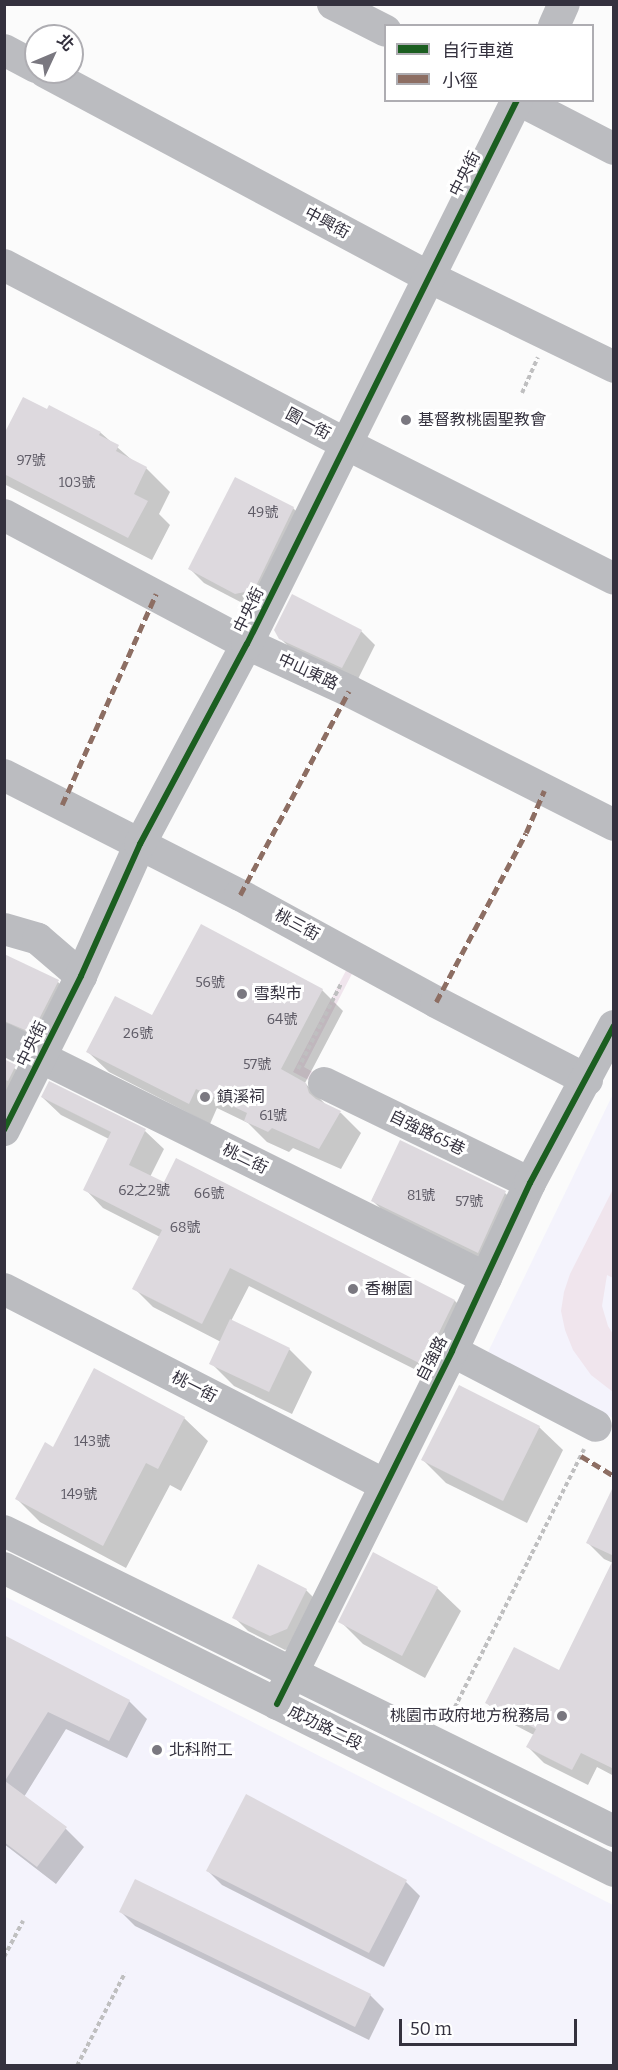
<!DOCTYPE html>
<html>
<head>
<meta charset="utf-8">
<style>
  body { margin:0 }
  #map { position:relative; width:618px; height:2070px; overflow:hidden; background:#fbfbfb; font-family:Bitter,"Noto Sans TC",serif }
  div>[style] { position:absolute }
  .built>* { inset:0; background:#f4f3fc }
  .green>* { inset:0; background:#f0e5ed }
  .shadow>* { inset:0; background:#0003 }
  .building>* { inset:0; background:#ddd9de }
  .path>* { height:4px; margin-top:-2px; transform-origin:0; background:repeating-linear-gradient(90deg,#bfbfc0 0 4.5px,transparent 0 7.5px) }
  .minor>* { height:32px; margin:-16px; padding:0 16px; transform-origin:16px; border-radius:16px; background:#bbbcc0 }
  .quiet>* { height:4.5px; margin-top:-2.25px; transform-origin:0; background:repeating-linear-gradient(90deg,#8d6e63 0 9px,transparent 0 13.5px) }
  .cycleway>* { height:6px; margin:-3px; padding:0 3px; transform-origin:3px; border-radius:3px; background:#1b5e20 }
  .dots>* { width:16px; height:16px; translate:-50% -50%; box-sizing:border-box; border:3px solid #fff; border-radius:50% }
  span { translate:-50% -50%; white-space:nowrap; text-align:center; line-height:1.15; -webkit-text-stroke:6px #fff; paint-order:stroke }
  .number-label { font-size:14px; color:#5e5b66 }
  .number-label span { -webkit-text-stroke-width:0 }
  .street-label { font-size:16px; color:#34313e }
  .poi-label { font-size:16px; color:#34313e }
  .left { translate:0 -50%; text-align:left }
  .right { translate:-100% -50%; text-align:right }
  .frame { position:absolute; inset:0; border:6px solid #34313e; pointer-events:none }
  .legend { position:absolute; left:384px; top:24px; width:210px; height:78px; box-sizing:border-box; background:#fff; border:2px solid #aeadb2; margin:0; padding:8px 10px; list-style:none; font-size:18px; color:#34313e }
  .legend li { display:flex; align-items:center; gap:12px; height:30px }
  .legend b { width:30px; border:2px solid #aeadb2 }
  .north { position:absolute; left:24px; top:24px; width:60px; height:60px; box-sizing:border-box; background:#fff; border:2px solid #aeadb2; border-radius:50%; rotate:46deg; font-size:16px; font-weight:700; line-height:24px; text-align:center; color:#34313e }
  .north::after { content:''; display:block; margin:auto; width:21px; height:27px; background:#7a7880; clip-path:polygon(50% 0,100% 100%,50% 72%,0 100%) }
  .scale { position:absolute; left:399px; top:2019px; width:178px; height:27px; box-sizing:border-box; border:3px solid #34313e; border-top:0; padding-left:8px; font-size:18px; line-height:21px; white-space:nowrap; color:#34313e; -webkit-text-stroke:4px #fff; paint-order:stroke }
</style>
</head>
<body>
<div id="map">
  <div class="built">
    <div style="clip-path:polygon(613px 1094px,613px 1418px,487px 1354px)"></div>
    <div style="clip-path:polygon(4px 1596px,613px 1905px,613px 2065px,5px 2065px)"></div>
  </div>
  <div class="green">
    <div style="clip-path:polygon(351px 961px,357px 964px,304px 1067px,324px 1078px,320px 1086px,293px 1072px)"></div>
    <div style="clip-path:polygon(613px 1189px,613px 1278px,607px 1275px,602px 1306px,608px 1326px,613px 1334px,613px 1392px,591px 1375px,573px 1350px,565px 1330px,561px 1311px,564px 1292px,570px 1274px)"></div>
  </div>
  <div class="shadow">
    <div style="clip-path:polygon(50px 407px,101px 433px,133px 461px,146px 468px,170px 492px,159px 514px,170px 525px,152px 560px,4px 484px,4px 431px,7px 433px,47px 411px)"></div>
    <div style="clip-path:polygon(293px 508px,307px 522px,250px 607px,204px 583px,190px 569px)"></div>
    <div style="clip-path:polygon(361px 631px,375px 645px,357px 681px,295px 653px,280px 638px)"></div>
    <div style="clip-path:polygon(4px 955px,58px 982px,71px 995px,45px 1045px,4px 1040px)"></div>
    <div style="clip-path:polygon(322px 990px,343px 1011px,305px 1083px,327px 1106px,341px 1113px,361px 1133px,341px 1169px,293px 1148px,289px 1152px,267px 1142px,248px 1123px,217px 1108px,210px 1124px,109px 1072px,88px 1052px,153px 1017px)"></div>
    <div style="clip-path:polygon(4px 1060px,28px 1079px,4px 1128px)"></div>
    <div style="clip-path:polygon(42px 1097px,145px 1131px,164px 1149px,150px 1177px,455px 1301px,473px 1319px,442px 1383px,249px 1286px,231px 1321px,289px 1349px,312px 1372px,292px 1414px,234px 1386px,211px 1363px,221px 1342px,153px 1307px,134px 1288px,160px 1237px,103px 1208px,85px 1189px,109px 1139px,61px 1115px)"></div>
    <div style="clip-path:polygon(400px 1142px,505px 1193px,529px 1216px,500px 1275px,396px 1224px,372px 1200px)"></div>
    <div style="clip-path:polygon(459px 1387px,539px 1427px,563px 1450px,527px 1523px,446px 1483px,423px 1460px)"></div>
    <div style="clip-path:polygon(184px 1418px,208px 1441px,181px 1491px,170px 1485px,126px 1568px,40px 1522px,17px 1499px,54px 1449px)"></div>
    <div style="clip-path:polygon(614px 1520px,614px 1776px,597px 1767px,588px 1785px,544px 1763px,528px 1747px,534px 1735px,503px 1719px,487px 1703px,560px 1672px,613px 1563px,604px 1559px,588px 1543px)"></div>
    <div style="clip-path:polygon(437px 1588px,461px 1611px,425px 1678px,363px 1644px,340px 1621px)"></div>
    <div style="clip-path:polygon(306px 1590px,320px 1604px,301px 1643px,285px 1650px,248px 1631px,234px 1617px)"></div>
    <div style="clip-path:polygon(4px 1637px,129px 1701px,147px 1719px,127px 1758px,66px 1729px,24px 1797px,66px 1829px,84px 1847px,56px 1884px,4px 1844px)"></div>
    <div style="clip-path:polygon(208px 1871px,406px 1882px,420px 1896px,384px 1967px,222px 1885px)"></div>
    <div style="clip-path:polygon(121px 1912px,370px 1995px,384px 2009px,369px 2040px,135px 1926px)"></div>
  </div>
  <div class="building">
    <div style="clip-path:polygon(23px 397px,47px 409px,49px 405px,101px 432px,99px 435px,119px 445px,116px 451px,147px 467px,134px 494px,148px 501px,128px 538px,4px 474px,4px 434px)"></div>
    <div style="clip-path:polygon(235px 477px,294px 507px,254px 590px,235px 594px,188px 569px)"></div>
    <div style="clip-path:polygon(292px 594px,362px 630px,342px 668px,279px 639px,274px 630px)"></div>
    <div style="clip-path:polygon(201px 924px,323px 989px,281px 1069px,306px 1083px,309px 1093px,316px 1099px,341px 1111px,319px 1149px,272px 1128px,268px 1132px,244px 1121px,247px 1113px,196px 1089px,189px 1104px,86px 1052px,115px 996px,152px 1015px)"></div>
    <div style="clip-path:polygon(4px 954px,59px 980px,32px 1033px,4px 1021px)"></div>
    <div style="clip-path:polygon(4px 1059px,16px 1065px,8px 1081px,4px 1079px)"></div>
    <div style="clip-path:polygon(49px 1081px,146px 1129px,129px 1165px,164px 1182px,176px 1158px,455px 1300px,423px 1365px,230px 1268px,202px 1324px,132px 1289px,162px 1230px,83px 1190px,111px 1132px,41px 1097px)"></div>
    <div style="clip-path:polygon(400px 1140px,506px 1191px,478px 1253px,371px 1201px)"></div>
    <div style="clip-path:polygon(230px 1319px,290px 1348px,269px 1392px,209px 1364px)"></div>
    <div style="clip-path:polygon(94px 1368px,185px 1417px,158px 1469px,146px 1463px,103px 1546px,15px 1499px,45px 1442px,53px 1447px)"></div>
    <div style="clip-path:polygon(459px 1385px,540px 1426px,503px 1501px,421px 1460px)"></div>
    <div style="clip-path:polygon(614px 1485px,614px 1556px,586px 1543px)"></div>
    <div style="clip-path:polygon(373px 1552px,438px 1587px,402px 1656px,338px 1622px)"></div>
    <div style="clip-path:polygon(614px 1558px,614px 1769px,581px 1753px,572px 1770px,526px 1747px,536px 1729px,485px 1703px,514px 1647px,559px 1670px)"></div>
    <div style="clip-path:polygon(258px 1564px,307px 1589px,287px 1629px,270px 1636px,232px 1618px)"></div>
    <div style="clip-path:polygon(4px 1635px,130px 1700px,109px 1741px,48px 1712px,5px 1781px,67px 1827px,37px 1867px,4px 1842px)"></div>
    <div style="clip-path:polygon(246px 1794px,407px 1880px,369px 1953px,206px 1871px)"></div>
    <div style="clip-path:polygon(135px 1879px,371px 1994px,355px 2027px,119px 1912px)"></div>
  </div>
  <div class="path">
    <div style="left:522px;top:393px;width:39px;rotate:-66deg"></div>
    <div style="left:298px;top:1069px;width:97px;rotate:-63.2deg"></div>
    <div style="left:448px;top:1721px;width:304px;rotate:-63.4deg"></div>
    <div style="left:4px;top:1957px;width:41px;rotate:-62.2deg"></div>
    <div style="left:77px;top:2066px;width:105px;rotate:-62.7deg"></div>
  </div>
  <div class="minor">
    <div style="left:333px;top:4px;width:59px;rotate:27deg"></div>
    <div style="left:554px;top:26px;width:24px;rotate:-66deg"></div>
    <div style="left:4px;top:50px;width:36px;rotate:28deg"></div>
    <div style="left:45px;top:72px;width:435px;rotate:28.1deg"></div>
    <div style="left:429px;top:277px;width:206px;rotate:25.9deg"></div>
    <div style="left:519px;top:100px;width:107px;rotate:27.3deg"></div>
    <div style="left:4px;top:265px;width:386px;rotate:27.6deg"></div>
    <div style="left:346px;top:444px;width:300px;rotate:26.7deg"></div>
    <div style="left:4px;top:515px;width:275px;rotate:28deg"></div>
    <div style="left:247px;top:644px;width:112px;rotate:24.7deg"></div>
    <div style="left:349px;top:691px;width:297px;rotate:26.8deg"></div>
    <div style="left:4px;top:775px;width:265px;rotate:27deg"></div>
    <div style="left:240px;top:895px;width:223px;rotate:28.6deg"></div>
    <div style="left:436px;top:1002px;width:170px;rotate:27.3deg"></div>
    <div style="left:4px;top:929px;width:35px;rotate:16deg"></div>
    <div style="left:38px;top:939px;width:57px;rotate:40.7deg"></div>
    <div style="left:4px;top:1039px;width:538px;rotate:26.37deg"></div>
    <div style="left:324px;top:1083px;width:229px;rotate:25.9deg"></div>
    <div style="left:4px;top:1130px;width:172px;rotate:-63.4deg"></div>
    <div style="left:81px;top:976px;width:145px;rotate:-65.9deg"></div>
    <div style="left:140px;top:844px;width:227px;rotate:-61.9deg"></div>
    <div style="left:247px;top:644px;width:607px;rotate:-63.6deg"></div>
    <div style="left:4px;top:1289px;width:427px;rotate:27.2deg"></div>
    <div style="left:452px;top:1351px;width:162px;rotate:27.5deg"></div>
    <div style="left:4px;top:1531px;width:680px;rotate:26.19deg"></div>
    <div style="left:4px;top:1568px;width:681px;rotate:26.41deg"></div>
    <div style="left:277px;top:1704px;width:394px;rotate:-63.6deg"></div>
    <div style="left:452px;top:1351px;width:185px;rotate:-65.1deg"></div>
    <div style="left:530px;top:1183px;width:178px;rotate:-61.9deg"></div>
  </div>
  <div class="quiet">
    <div style="left:62px;top:805px;width:231px;rotate:-66deg"></div>
    <div style="left:240px;top:895px;width:231px;rotate:-61.9deg"></div>
    <div style="left:436px;top:1002px;width:191px;rotate:-62deg"></div>
    <div style="left:526px;top:833px;width:46px;rotate:-66.8deg"></div>
    <div style="left:581px;top:1456px;width:39px;rotate:31deg"></div>
  </div>
  <div class="cycleway">
    <div style="left:4px;top:1130px;width:172px;rotate:-63.4deg"></div>
    <div style="left:81px;top:976px;width:145px;rotate:-65.9deg"></div>
    <div style="left:140px;top:844px;width:227px;rotate:-61.9deg"></div>
    <div style="left:247px;top:644px;width:607px;rotate:-63.6deg"></div>
    <div style="left:277px;top:1704px;width:394px;rotate:-63.6deg"></div>
    <div style="left:452px;top:1351px;width:185px;rotate:-65.1deg"></div>
    <div style="left:530px;top:1183px;width:178px;rotate:-61.9deg"></div>
  </div>
  <div class="dots">
    <div style="left:406px;top:420px;background:#7a7880"></div>
    <div style="left:242px;top:994px;background:#7a7880"></div>
    <div style="left:205px;top:1097px;background:#7a7880"></div>
    <div style="left:353px;top:1289px;background:#7a7880"></div>
    <div style="left:562px;top:1716px;background:#7a7880"></div>
    <div style="left:157px;top:1750px;background:#7a7880"></div>
  </div>
  <div class="number-label">
    <span style="left:31px;top:461px">97號</span>
    <span style="left:77px;top:483px">103號</span>
    <span style="left:263px;top:513px">49號</span>
    <span style="left:210px;top:983px">56號</span>
    <span style="left:282px;top:1020px">64號</span>
    <span style="left:138px;top:1034px">26號</span>
    <span style="left:257px;top:1065px">57號</span>
    <span style="left:273px;top:1116px">61號</span>
    <span style="left:144px;top:1191px">62之2號</span>
    <span style="left:209px;top:1194px">66號</span>
    <span style="left:421px;top:1196px">81號</span>
    <span style="left:469px;top:1202px">57號</span>
    <span style="left:185px;top:1228px">68號</span>
    <span style="left:92px;top:1442px">143號</span>
    <span style="left:79px;top:1495px">149號</span>
  </div>
  <div class="street-label">
    <span style="left:465px;top:174px;rotate:-63deg">中央街</span>
    <span style="left:327px;top:223px;rotate:28deg">中興街</span>
    <span style="left:308px;top:424px;rotate:28deg">園一街</span>
    <span style="left:249px;top:610px;rotate:-64deg">中央街</span>
    <span style="left:308px;top:672px;rotate:25deg">中山東路</span>
    <span style="left:297px;top:925px;rotate:28deg">桃三街</span>
    <span style="left:32px;top:1044px;rotate:-64deg">中央街</span>
    <span style="left:427px;top:1133px;rotate:26deg">自強路65巷</span>
    <span style="left:245px;top:1159px;rotate:26deg">桃二街</span>
    <span style="left:432px;top:1359px;rotate:-63deg">自強路</span>
    <span style="left:194px;top:1387px;rotate:27deg">桃一街</span>
    <span style="left:325px;top:1728px;rotate:26deg">成功路二段</span>
  </div>
  <div class="poi-label">
    <span class="left" style="left:418px;top:420px">基督教桃園聖教會</span>
    <span class="left" style="left:254px;top:994px">雪梨市</span>
    <span class="left" style="left:217px;top:1097px">鎮溪祠</span>
    <span class="left" style="left:365px;top:1289px">香榭園</span>
    <span class="right" style="left:550px;top:1716px">桃園市政府地方稅務局</span>
    <span class="left" style="left:169px;top:1750px">北科附工</span>
  </div>
  <div class="frame"></div>
  <ul class="legend">
  <li><b style="height:8px;background:#1b5e20"></b>自行車道</li>
  <li><b style="height:8px;background:#8d6e63"></b>小徑</li>
  </ul>
  <div class="north">北</div>
  <div class="scale">50 m</div>
</div>
</body>
</html>
